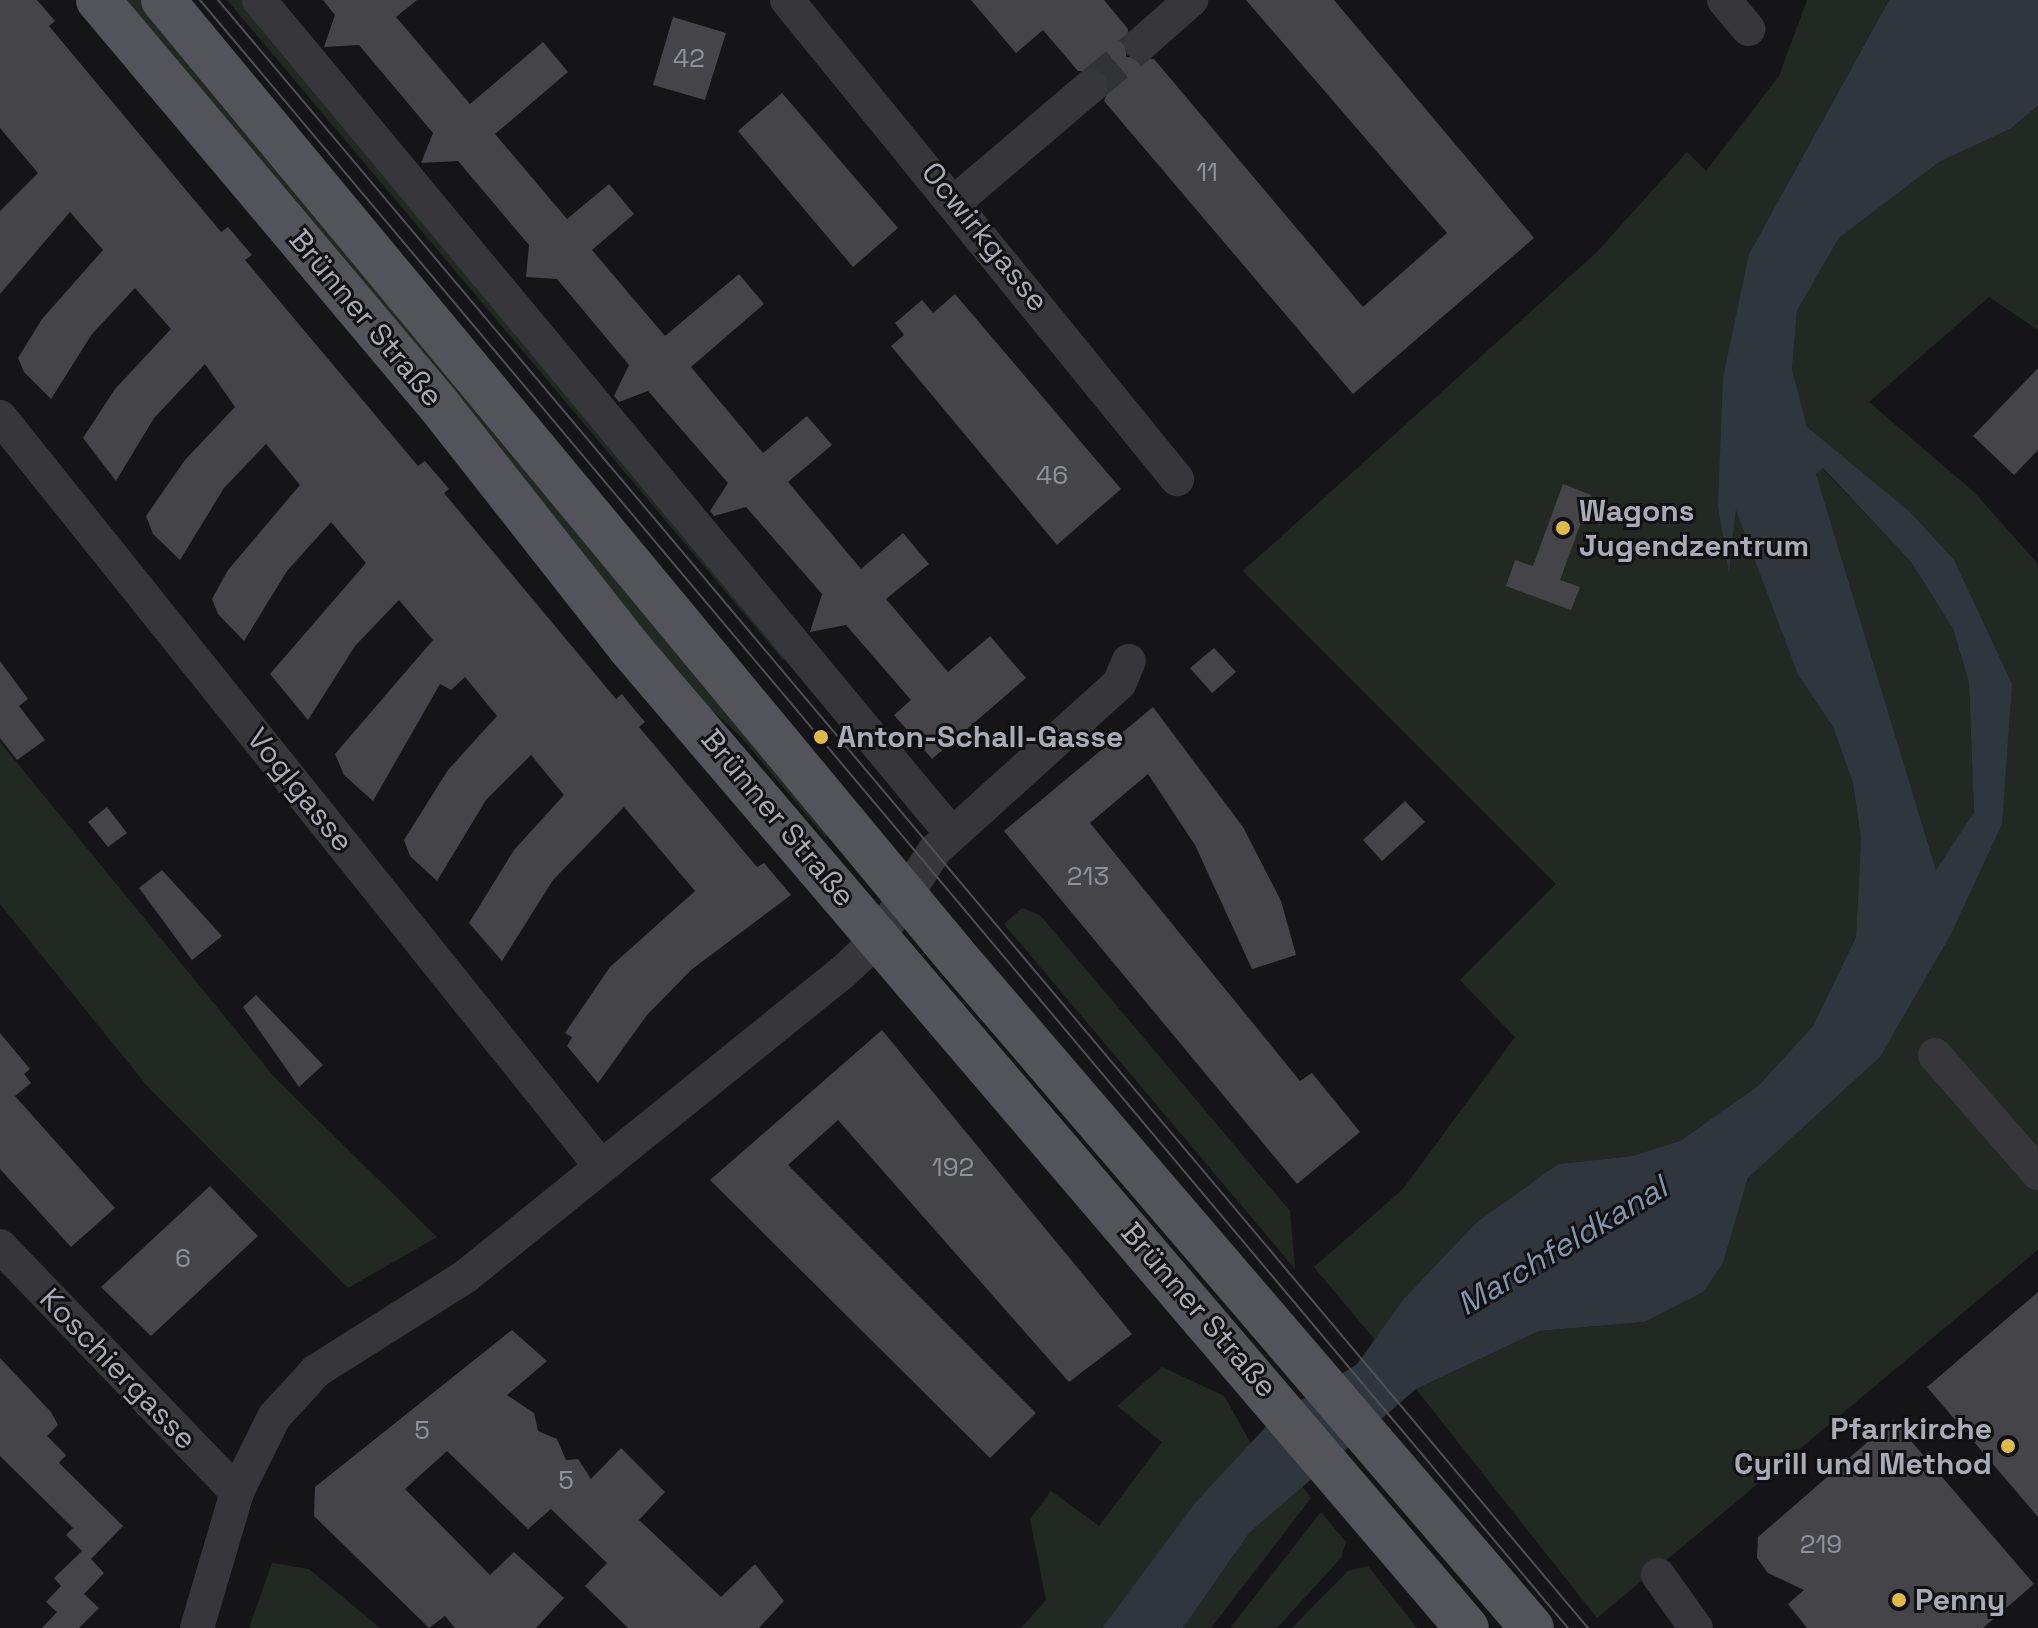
<!DOCTYPE html>
<html>
<head>
<meta charset="utf-8">
<style>
  body { margin:0 }
  #map { position:relative; width:2038px; height:1628px; overflow:hidden; background:#151517; font-family:"Space Grotesk",sans-serif }
  div>[style] { position:absolute }
  .green>* { inset:0; background:#222923 }
  .water>* { inset:0; background:#30363e }
  .building>* { inset:0; background:#454549 }
  .street-tunnel>* { height:34px; margin-top:-17px; transform-origin:0; background:repeating-linear-gradient(90deg,#323337 0 34px,transparent 0 51px) }
  .street>* { height:34px; margin:-17px; padding:0 17px; transform-origin:17px; border-radius:17px; background:#37373b }
  .primary>* { height:44px; margin:-22px; padding:0 22px; transform-origin:22px; border-radius:22px; background:#53545a }
  .tram>* { height:2px; margin:-1px; padding:0 1px; transform-origin:1px; border-radius:1px; background:#505156 }
  .dots>* { width:22px; height:22px; translate:-50% -50%; box-sizing:border-box; border:4px solid #101012; border-radius:50% }
  span { translate:-50% -50%; white-space:nowrap; text-align:center; line-height:1.15; -webkit-text-stroke:6px #101012; paint-order:stroke }
  .number-label { font-size:26px; color:#8f929a }
  .number-label span { -webkit-text-stroke-width:0 }
  .street-label { font-size:30px; color:#a8abb5 }
  .poi-label { font-size:30px; color:#a8abb5; font-weight:700 }
  .left { translate:0 -50%; text-align:left }
  .right { translate:-100% -50%; text-align:right }
  .water-label { font-size:32px; color:#8395ad; font-style:italic }
</style>
</head>
<body>
<div id="map">
  <div class="green">
    <div style="clip-path:polygon(116px 0,143px 0,835px 826px,825px 837px,740px 736px,690px 690px)"></div>
    <div style="clip-path:polygon(227px 0,244px 0,792px 652px,783px 660px)"></div>
    <div style="clip-path:polygon(1807px 0,1889px 0,1749px 254px,1730px 569px,1736px 508px,1798px 675px,1833px 727px,1853px 783px,1861px 839px,1856px 937px,1813px 1026px,1758px 1086px,1680px 1141px,1632px 1156px,1558px 1164px,1477px 1222px,1375px 1340px,1314px 1267px,1403px 1189px,1515px 1037px,1460px 980px,1556px 884px,1243px 571px,1597px 252px,1687px 152px,1706px 171px,1779px 76px)"></div>
    <div style="clip-path:polygon(2038px 106px,2038px 330px,1989px 297px,1869px 402px,1974px 492px,2038px 564px,2038px 1250px,1597px 1618px,1416px 1389px,1539px 1331px,1644px 1322px,1723px 1263px,1748px 1178px,1880px 1057px,1949px 938px,2012px 684px,1837px 455px,1807px 427px,1792px 369px,1797px 311px,1839px 238px,1939px 162px,2010px 129px)"></div>
    <div style="clip-path:polygon(1822px 468px,1911px 562px,1953px 629px,1969px 683px,1974px 812px,1936px 870px,1816px 474px)"></div>
    <div style="clip-path:polygon(0 742px,275px 1078px,437px 1237px,348px 1288px,148px 1087px,0 904px)"></div>
    <div style="clip-path:polygon(1022px 908px,1040px 915px,1290px 1211px,1295px 1269px,1004px 924px)"></div>
    <div style="clip-path:polygon(1162px 1367px,1224px 1396px,1252px 1445px,1195px 1503px,1102px 1628px,1021px 1628px,1046px 1600px,1030px 1519px,1051px 1491px,1099px 1526px,1162px 1442px,1117px 1406px)"></div>
    <div style="clip-path:polygon(1300px 1483px,1311px 1498px,1211px 1628px,1183px 1628px,1250px 1532px)"></div>
    <div style="clip-path:polygon(1321px 1512px,1346px 1542px,1341px 1558px,1277px 1628px,1230px 1628px)"></div>
    <div style="clip-path:polygon(272px 1563px,309px 1569px,380px 1628px,249px 1628px)"></div>
    <div style="clip-path:polygon(1368px 1566px,1417px 1628px,1292px 1628px,1348px 1571px)"></div>
  </div>
  <div class="water">
    <div style="clip-path:polygon(evenodd,1889px 0,2038px 0,2038px 106px,2010px 129px,1939px 162px,1839px 238px,1797px 311px,1792px 369px,1807px 427px,1911px 513px,1954px 560px,2012px 684px,2002px 824px,1949px 938px,1880px 1057px,1748px 1178px,1723px 1263px,1703px 1292px,1644px 1322px,1539px 1331px,1416px 1389px,1250px 1532px,1183px 1628px,1102px 1628px,1195px 1503px,1276px 1416px,1357px 1364px,1404px 1299px,1477px 1222px,1558px 1164px,1632px 1156px,1680px 1141px,1758px 1086px,1813px 1026px,1856px 937px,1861px 839px,1853px 783px,1833px 727px,1798px 675px,1736px 510px,1729px 573px,1718px 506px,1723px 378px,1749px 254px,1889px 0,1823px 468px,1911px 562px,1953px 629px,1969px 683px,1974px 812px,1936px 870px,1816px 474px,1823px 468px)"></div>
  </div>
  <div class="building">
    <div style="clip-path:polygon(0 0,37px 0,55px 21px,49px 26px,221px 232px,228px 227px,252px 255px,245px 260px,418px 466px,425px 461px,449px 489px,444px 493px,616px 699px,622px 694px,633px 708px,645px 722px,639px 727px,757px 867px,764px 863px,791px 895px,691px 970px,647px 1015px,598px 1083px,567px 1046px,572px 1037px,565px 1033px,610px 967px,695px 891px,624px 807px,553px 880px,502px 961px,469px 923px,514px 850px,564px 795px,531px 755px,486px 800px,437px 881px,410px 856px,404px 840px,448px 770px,497px 716px,465px 677px,451px 690px,440px 684px,373px 801px,344px 775px,335px 754px,433px 640px,399px 600px,355px 646px,308px 720px,270px 674px,366px 563px,331px 522px,287px 571px,244px 641px,218px 614px,212px 599px,228px 570px,300px 485px,266px 444px,224px 488px,180px 560px,153px 534px,146px 516px,185px 460px,235px 407px,205px 364px,154px 418px,116px 481px,83px 438px,115px 389px,171px 329px,135px 288px,92px 334px,51px 399px,24px 372px,18px 358px,42px 319px,103px 250px,70px 212px,0 294px,0 211px,38px 173px,0 128px)"></div>
    <div style="clip-path:polygon(323px 0,417px 0,396px 17px,470px 104px,543px 42px,568px 72px,495px 134px,567px 219px,609px 184px,634px 214px,592px 250px,665px 336px,739px 274px,764px 304px,691px 367px,763px 453px,807px 416px,832px 445px,788px 482px,861px 569px,903px 533px,929px 564px,886px 599px,948px 672px,990px 636px,1026px 678px,932px 759px,894px 715px,911px 700px,846px 625px,810px 632px,822px 594px,746px 507px,714px 516px,710px 511px,728px 483px,648px 391px,619px 402px,614px 396px,629px 365px,557px 279px,526px 277px,529px 245px,458px 161px,421px 163px,433px 133px,359px 45px,324px 47px,335px 15px)"></div>
    <div style="clip-path:polygon(971px 0,1104px 0,1128px 29px,1126px 57px,1154px 59px,1363px 307px,1447px 233px,1246px 0,1334px 0,1534px 238px,1353px 394px,1104px 101px,1111px 83px,1106px 72px,1078px 71px,1043px 30px,1016px 53px)"></div>
    <div style="clip-path:polygon(673px 17px,726px 33px,705px 100px,653px 85px)"></div>
    <div style="clip-path:polygon(782px 93px,898px 228px,853px 267px,738px 131px)"></div>
    <div style="clip-path:polygon(955px 294px,1121px 489px,1057px 545px,891px 346px,904px 335px,895px 323px,922px 300px,933px 313px)"></div>
    <div style="clip-path:polygon(2038px 368px,2038px 450px,2014px 475px,1973px 436px)"></div>
    <div style="clip-path:polygon(1563px 484px,1591px 495px,1560px 580px,1580px 587px,1571px 610px,1506px 586px,1515px 560px,1533px 566px)"></div>
    <div style="clip-path:polygon(1214px 648px,1236px 672px,1212px 693px,1190px 668px)"></div>
    <div style="clip-path:polygon(0 661px,28px 699px,19px 706px,45px 740px,17px 760px,0 738px)"></div>
    <div style="clip-path:polygon(1153px 707px,1243px 827px,1281px 901px,1296px 955px,1252px 969px,1195px 845px,1148px 774px,1090px 823px,1300px 1081px,1312px 1073px,1360px 1132px,1297px 1184px,1004px 831px)"></div>
    <div style="clip-path:polygon(1405px 801px,1425px 822px,1382px 861px,1363px 840px)"></div>
    <div style="clip-path:polygon(107px 807px,127px 833px,108px 847px,88px 822px)"></div>
    <div style="clip-path:polygon(162px 870px,222px 936px,192px 960px,139px 888px)"></div>
    <div style="clip-path:polygon(256px 995px,323px 1065px,299px 1087px,243px 1007px)"></div>
    <div style="clip-path:polygon(882px 1030px,1132px 1334px,1069px 1382px,838px 1120px,788px 1165px,1036px 1413px,990px 1458px,710px 1180px)"></div>
    <div style="clip-path:polygon(0 1033px,30px 1069px,24px 1074px,31px 1083px,15px 1096px,115px 1208px,71px 1247px,0 1169px)"></div>
    <div style="clip-path:polygon(210px 1186px,258px 1236px,151px 1336px,101px 1287px)"></div>
    <div style="clip-path:polygon(2038px 1292px,2038px 1517px,1927px 1387px)"></div>
    <div style="clip-path:polygon(512px 1330px,547px 1361px,507px 1395px,534px 1413px,538px 1431px,557px 1439px,566px 1460px,578px 1459px,591px 1479px,621px 1448px,665px 1492px,639px 1520px,721px 1597px,755px 1564px,784px 1601px,759px 1628px,628px 1628px,585px 1586px,607px 1563px,551px 1509px,528px 1529px,447px 1451px,405px 1489px,490px 1575px,514px 1552px,564px 1598px,536px 1628px,455px 1628px,445px 1616px,429px 1628px,314px 1516px,315px 1487px)"></div>
    <div style="clip-path:polygon(0 1358px,51px 1412px,58px 1425px,47px 1436px,66px 1455px,59px 1463px,123px 1526px,91px 1559px,104px 1573px,84px 1594px,99px 1608px,79px 1628px,42px 1628px,57px 1612px,46px 1602px,61px 1586px,54px 1578px,82px 1551px,66px 1535px,73px 1528px,0 1456px)"></div>
    <div style="clip-path:polygon(1893px 1420px,2034px 1584px,1983px 1628px,1807px 1628px,1788px 1604px,1804px 1590px,1768px 1573px,1757px 1558px,1758px 1537px)"></div>
  </div>
  <div class="street-tunnel">
    <div style="left:1091px;top:86px;width:65px;rotate:-40deg"></div>
  </div>
  <div class="street">
    <div style="left:259px;top:0;width:1083px;rotate:50.28deg"></div>
    <div style="left:787px;top:0;width:618px;rotate:50.85deg"></div>
    <div style="left:1724px;top:0;width:38px;rotate:50deg"></div>
    <div style="left:1141px;top:44px;width:67px;rotate:-41.3deg"></div>
    <div style="left:956px;top:201px;width:177px;rotate:-40.4deg"></div>
    <div style="left:0;top:417px;width:958px;rotate:51.27deg"></div>
    <div style="left:1935px;top:1055px;width:157px;rotate:48.9deg"></div>
    <div style="left:0;top:1246px;width:342px;rotate:46.1deg"></div>
    <div style="left:1658px;top:1575px;width:65px;rotate:54.4deg"></div>
    <div style="left:197px;top:1628px;width:142px;rotate:-73.6deg"></div>
    <div style="left:237px;top:1492px;width:84px;rotate:-63.7deg"></div>
    <div style="left:274px;top:1417px;width:62px;rotate:-47.6deg"></div>
    <div style="left:316px;top:1371px;width:178px;rotate:-32.3deg"></div>
    <div style="left:466px;top:1276px;width:483px;rotate:-38.9deg"></div>
    <div style="left:842px;top:973px;width:48px;rotate:-43.3deg"></div>
    <div style="left:877px;top:940px;width:107px;rotate:-57.2deg"></div>
    <div style="left:935px;top:850px;width:248px;rotate:-42.1deg"></div>
    <div style="left:1119px;top:684px;width:25px;rotate:-67deg"></div>
  </div>
  <div class="primary">
    <div style="left:98px;top:0;width:528px;rotate:49.92deg"></div>
    <div style="left:438px;top:404px;width:309px;rotate:51.8deg"></div>
    <div style="left:629px;top:647px;width:1290px;rotate:49.5deg"></div>
    <div style="left:163px;top:0;width:1238px;rotate:50.34deg"></div>
    <div style="left:953px;top:953px;width:889px;rotate:49.38deg"></div>
  </div>
  <div class="tram">
    <div style="left:200px;top:0;width:2126px;rotate:49.96deg"></div>
    <div style="left:218px;top:0;width:2128px;rotate:49.92deg"></div>
  </div>
  <div class="dots">
    <div style="left:1563px;top:528px;background:#dfbb45"></div>
    <div style="left:821px;top:737px;background:#dfbb45"></div>
    <div style="left:2008px;top:1446px;background:#dfbb45"></div>
    <div style="left:1899px;top:1600px;background:#dfbb45"></div>
  </div>
  <div class="number-label">
    <span style="left:689px;top:59px">42</span>
    <span style="left:1207px;top:173px">11</span>
    <span style="left:1052px;top:476px">46</span>
    <span style="left:1088px;top:877px">213</span>
    <span style="left:953px;top:1168px">192</span>
    <span style="left:183px;top:1259px">6</span>
    <span style="left:422px;top:1431px">5</span>
    <span style="left:566px;top:1481px">5</span>
    <span style="left:1821px;top:1545px">219</span>
  </div>
  <div class="street-label">
    <span style="left:985px;top:237px;rotate:51deg">Ocwirkgasse</span>
    <span style="left:366px;top:318px;rotate:50deg">Brünner Straße</span>
    <span style="left:300px;top:790px;rotate:51deg">Voglgasse</span>
    <span style="left:778px;top:818px;rotate:50deg">Brünner Straße</span>
    <span style="left:1199px;top:1310px;rotate:49deg">Brünner Straße</span>
    <span style="left:118px;top:1369px;rotate:46deg">Koschiergasse</span>
  </div>
  <div class="poi-label">
    <span class="left" style="left:1579px;top:528px">Wagons<br>Jugendzentrum</span>
    <span class="left" style="left:837px;top:737px">Anton-Schall-Gasse</span>
    <span class="right" style="left:1992px;top:1446px">Pfarrkirche<br>Cyrill und Method</span>
    <span class="left" style="left:1915px;top:1600px">Penny</span>
  </div>
  <div class="water-label">
    <span style="left:1562px;top:1246px;rotate:-31deg">Marchfeldkanal</span>
  </div>
</div>
</body>
</html>
